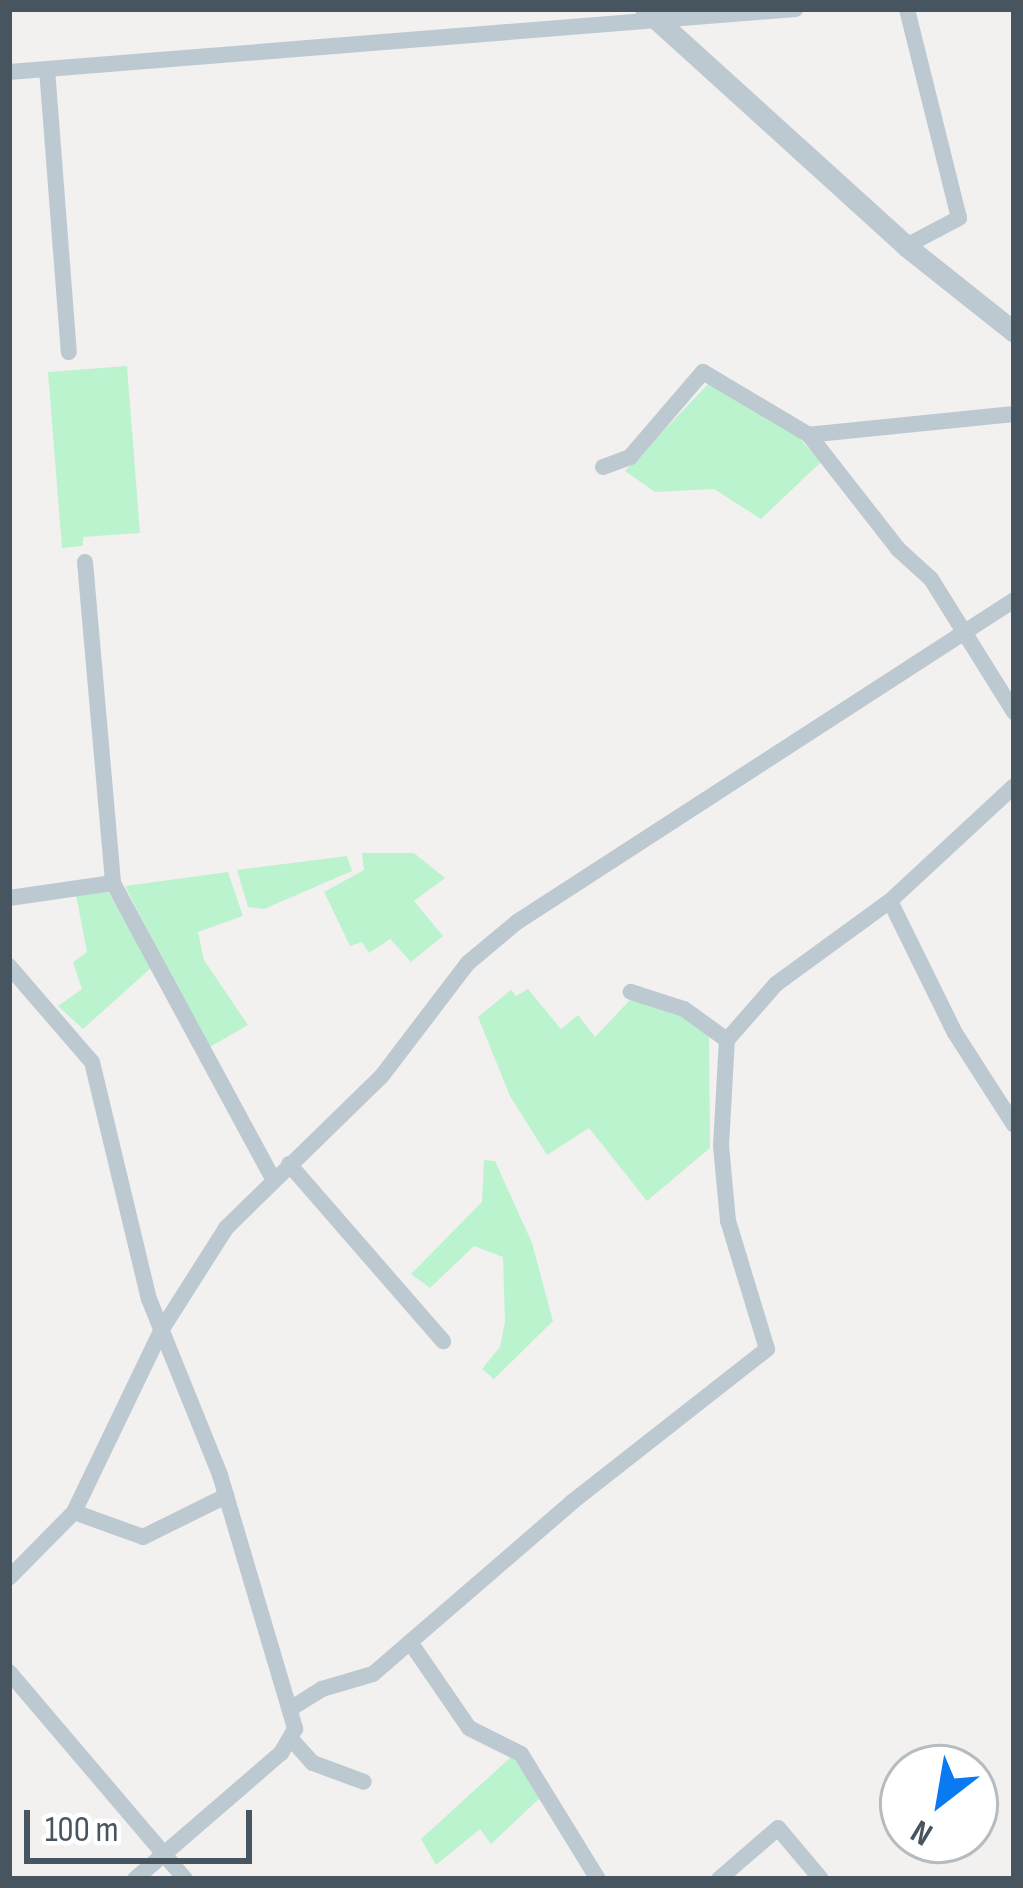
<!DOCTYPE html>
<html>
<head>
<meta charset="utf-8">
<style>
  body { margin:0 }
  #map { position:relative; width:1023px; height:1888px; overflow:hidden; background:#f3f0f0; font-family:"Sofia Sans Condensed",sans-serif }
  div>[style] { position:absolute }
  .green>* { inset:0; background:#bcf3cf }
  .minor>* { height:16px; margin:-8px; padding:0 8px; transform-origin:8px; border-radius:8px; background:#bdc9d1 }
  .tertiary>* { height:21px; margin:-10.5px; padding:0 10.5px; transform-origin:10.5px; border-radius:10.5px; background:#bdc9d1 }
  span { translate:-50% -50%; white-space:nowrap; text-align:center; line-height:1.15; -webkit-text-stroke:9px #fff; paint-order:stroke }
  .frame { position:absolute; inset:0; border:12px solid #475560; pointer-events:none }
  .north { position:absolute; left:879px; top:1744px; width:120px; height:120px; box-sizing:border-box; background:#fff; border:3px solid #b5bbbf; border-radius:50%; rotate:211deg; font-size:33px; font-weight:700; line-height:48px; text-align:center; color:#475560 }
  .north::after { content:''; display:block; margin:auto; width:42px; height:54px; background:#0a7af3; clip-path:polygon(50% 0,100% 100%,50% 72%,0 100%) }
  .scale { position:absolute; left:24px; top:1810px; width:228px; height:54px; box-sizing:border-box; border:6px solid #475560; border-top:0; padding-left:15px; font-size:36px; line-height:42px; white-space:nowrap; color:#475560; -webkit-text-stroke:9px #fff; paint-order:stroke }
</style>
</head>
<body>
<div id="map">
  <div class="green">
    <div style="clip-path:polygon(127px 366px,140px 533px,83px 537px,83px 546px,62px 548px,48px 372px)"></div>
    <div style="clip-path:polygon(711px 381px,788px 426px,821px 462px,761px 519px,714px 489px,655px 492px,625px 471px)"></div>
    <div style="clip-path:polygon(362px 853px,414px 853px,445px 878px,414px 901px,443px 936px,411px 962px,390px 939px,369px 953px,362px 942px,350px 946px,324px 892px,364px 870px)"></div>
    <div style="clip-path:polygon(347px 856px,352px 871px,264px 909px,248px 907px,237px 870px)"></div>
    <div style="clip-path:polygon(228px 872px,243px 916px,198px 932px,204px 960px,248px 1025px,208px 1048px,125px 886px)"></div>
    <div style="clip-path:polygon(107px 890px,151px 968px,83px 1029px,58px 1006px,82px 989px,73px 962px,87px 952px,76px 895px)"></div>
    <div style="clip-path:polygon(528px 989px,561px 1029px,578px 1015px,595px 1037px,630px 1000px,678px 1011px,709px 1033px,710px 1148px,647px 1201px,589px 1128px,547px 1155px,510px 1096px,478px 1017px,511px 990px,516px 996px)"></div>
    <div style="clip-path:polygon(484px 1160px,495px 1161px,532px 1243px,553px 1321px,494px 1379px,482px 1369px,500px 1347px,505px 1321px,503px 1257px,474px 1246px,430px 1288px,411px 1274px,482px 1202px)"></div>
    <div style="clip-path:polygon(512px 1756px,541px 1797px,491px 1844px,480px 1829px,436px 1865px,421px 1839px)"></div>
  </div>
  <div class="minor">
    <div style="left:47px;top:69px;width:284px;rotate:85.6deg"></div>
    <div style="left:9px;top:72px;width:789px;rotate:-4.58deg"></div>
    <div style="left:906px;top:246px;width:60px;rotate:-27.8deg"></div>
    <div style="left:959px;top:218px;width:215px;rotate:-104deg"></div>
    <div style="left:1014px;top:414px;width:206px;rotate:174.2deg"></div>
    <div style="left:809px;top:435px;width:145px;rotate:52deg"></div>
    <div style="left:898px;top:549px;width:45px;rotate:42.3deg"></div>
    <div style="left:931px;top:579px;width:157px;rotate:58deg"></div>
    <div style="left:603px;top:467px;width:29px;rotate:-20deg"></div>
    <div style="left:630px;top:457px;width:112px;rotate:-49.3deg"></div>
    <div style="left:703px;top:372px;width:123px;rotate:30.7deg"></div>
    <div style="left:85px;top:562px;width:322px;rotate:85deg"></div>
    <div style="left:9px;top:898px;width:105px;rotate:-8.2deg"></div>
    <div style="left:113px;top:883px;width:336px;rotate:61.6deg"></div>
    <div style="left:890px;top:901px;width:147px;rotate:63.8deg"></div>
    <div style="left:955px;top:1033px;width:109px;rotate:57.3deg"></div>
    <div style="left:9px;top:966px;width:127px;rotate:49.2deg"></div>
    <div style="left:92px;top:1062px;width:244px;rotate:76.5deg"></div>
    <div style="left:149px;top:1299px;width:190px;rotate:68deg"></div>
    <div style="left:220px;top:1475px;width:265px;rotate:73.5deg"></div>
    <div style="left:295px;top:1729px;width:28px;rotate:120deg"></div>
    <div style="left:281px;top:1753px;width:193px;rotate:139.2deg"></div>
    <div style="left:727px;top:1040px;width:74px;rotate:-48.8deg"></div>
    <div style="left:776px;top:984px;width:141px;rotate:-36.1deg"></div>
    <div style="left:890px;top:901px;width:169px;rotate:-42.8deg"></div>
    <div style="left:289px;top:1164px;width:235px;rotate:49deg"></div>
    <div style="left:74px;top:1512px;width:73px;rotate:19.9deg"></div>
    <div style="left:143px;top:1537px;width:93px;rotate:-26.3deg"></div>
    <div style="left:9px;top:1578px;width:93px;rotate:-45.4deg"></div>
    <div style="left:74px;top:1512px;width:203px;rotate:-64.3deg"></div>
    <div style="left:162px;top:1329px;width:120px;rotate:-57.6deg"></div>
    <div style="left:226px;top:1228px;width:216px;rotate:-44.3deg"></div>
    <div style="left:381px;top:1077px;width:143px;rotate:-52.7deg"></div>
    <div style="left:468px;top:963px;width:64px;rotate:-39.9deg"></div>
    <div style="left:517px;top:922px;width:592px;rotate:-32.94deg"></div>
    <div style="left:410px;top:1642px;width:104px;rotate:55.5deg"></div>
    <div style="left:469px;top:1728px;width:58px;rotate:26.6deg"></div>
    <div style="left:521px;top:1754px;width:147px;rotate:58.4deg"></div>
    <div style="left:9px;top:1672px;width:272px;rotate:49.6deg"></div>
    <div style="left:290px;top:1709px;width:38px;rotate:-32deg"></div>
    <div style="left:322px;top:1689px;width:53px;rotate:-16.4deg"></div>
    <div style="left:373px;top:1674px;width:263px;rotate:-40.8deg"></div>
    <div style="left:572px;top:1502px;width:248px;rotate:-38.1deg"></div>
    <div style="left:767px;top:1349px;width:134px;rotate:-106.9deg"></div>
    <div style="left:728px;top:1221px;width:75px;rotate:-95.3deg"></div>
    <div style="left:721px;top:1146px;width:106px;rotate:-86.8deg"></div>
    <div style="left:727px;top:1040px;width:53px;rotate:-144.2deg"></div>
    <div style="left:684px;top:1009px;width:56px;rotate:-162.2deg"></div>
    <div style="left:292px;top:1740px;width:31px;rotate:48deg"></div>
    <div style="left:313px;top:1763px;width:54px;rotate:20.4deg"></div>
    <div style="left:719px;top:1879px;width:78px;rotate:-40.8deg"></div>
    <div style="left:778px;top:1828px;width:67px;rotate:49.9deg"></div>
  </div>
  <div class="tertiary">
    <div style="left:645px;top:9px;width:353px;rotate:42.2deg"></div>
    <div style="left:906px;top:246px;width:138px;rotate:38.5deg"></div>
  </div>
  <div class="frame"></div>
  <div class="north">N</div>
  <div class="scale">100 m</div>
</div>
</body>
</html>
